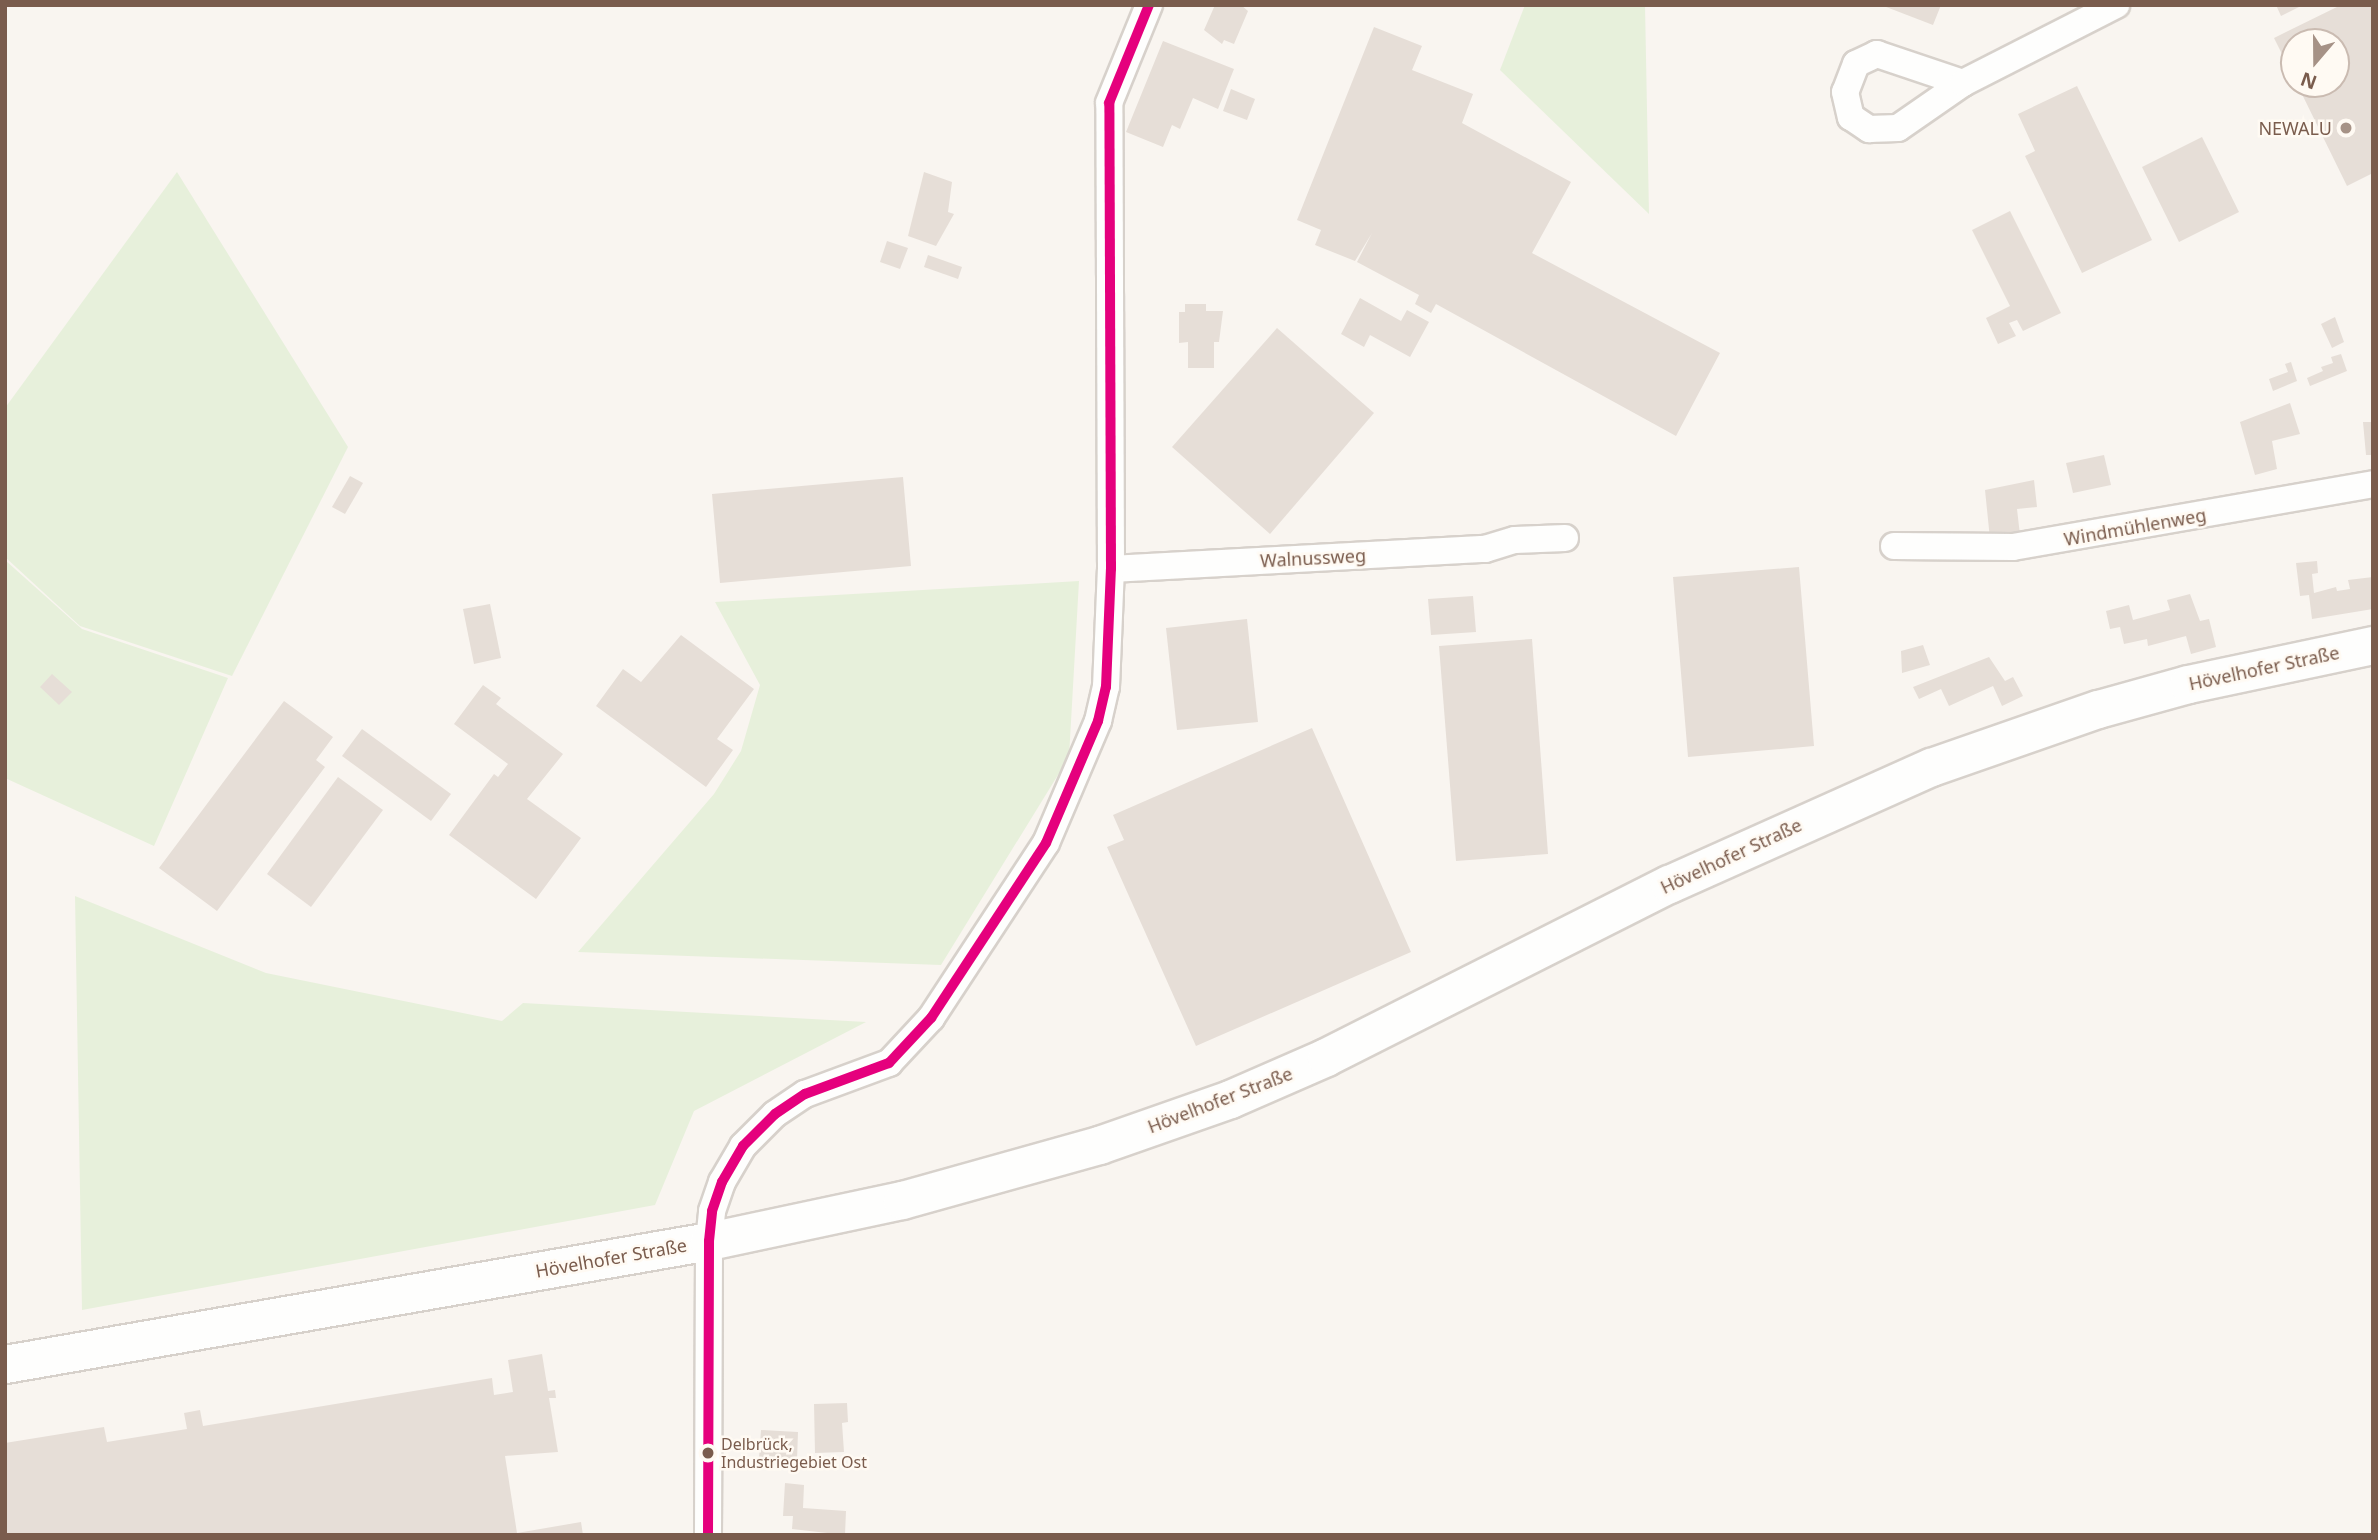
<!DOCTYPE html>
<html>
<head>
<meta charset="utf-8">
<style>
  body { margin:0 }
  #map { position:relative; width:2378px; height:1540px; overflow:hidden; background:#f9f5f0; font-family:"Noto Sans",sans-serif }
  div>[style] { position:absolute }
  .green>* { inset:0; background:#e7f0db }
  .building>* { inset:0; background:#e6ded7 }
  .roads { filter:drop-shadow(2px 0 #d7d1cb) drop-shadow(-2px 0 #d7d1cb) drop-shadow(0 2px #d7d1cb) drop-shadow(0 -2px #d7d1cb) }
  .minor>* { height:26px; margin:-13px; padding:0 13px; transform-origin:13px; border-radius:13px; background:#fefefd }
  .secondary>* { height:37px; margin:-18.5px; padding:0 18.5px; transform-origin:18.5px; border-radius:18.5px; background:#fefefd }
  .bus-1>* { height:10px; margin:-5px; padding:0 5px; transform-origin:5px; border-radius:5px; background:#e5007d }
  .dots>* { width:19px; height:19px; translate:-50% -50%; box-sizing:border-box; border:4px solid #fffaf3; border-radius:50% }
  span { translate:-50% -50%; white-space:nowrap; text-align:center; line-height:1.15; -webkit-text-stroke:5px #fffaf3; paint-order:stroke }
  .bus-label { font-size:16px; color:#7a5c4d }
  .left { translate:0 -50%; text-align:left }
  .poi-label { font-size:18px; color:#7a5c4d }
  .right { translate:-100% -50%; text-align:right }
  .street-label { font-size:18px; color:#7a5c4d }
  .frame { position:absolute; inset:0; border:7px solid #7a5c4d; pointer-events:none }
  .north { position:absolute; left:2280px; top:28px; width:70px; height:70px; box-sizing:border-box; background:#fffaf3; border:2px solid #cabbb1; border-radius:50%; rotate:200deg; font-size:19px; font-weight:700; line-height:28px; text-align:center; color:#7a5c4d }
  .north::after { content:''; display:block; margin:auto; width:24px; height:32px; background:#a69286; clip-path:polygon(50% 0,100% 100%,50% 72%,0 100%) }
</style>
</head>
<body>
<div id="map">
  <div class="green">
    <div style="clip-path:polygon(1525px 5px,1645px 5px,1649px 214px,1500px 70px)"></div>
    <div style="clip-path:polygon(177px 172px,348px 447px,232px 676px,80px 626px,5px 557px,5px 408px)"></div>
    <div style="clip-path:polygon(5px 560px,82px 629px,228px 678px,154px 846px,5px 778px)"></div>
    <div style="clip-path:polygon(1079px 581px,1069px 757px,941px 965px,578px 952px,714px 794px,741px 751px,760px 685px,715px 602px)"></div>
    <div style="clip-path:polygon(75px 896px,266px 973px,502px 1021px,523px 1003px,866px 1022px,694px 1111px,655px 1205px,82px 1310px)"></div>
  </div>
  <div class="building">
    <div style="clip-path:polygon(1215px 5px,1241px 5px,1248px 11px,1234px 44px,1224px 40px,1222px 44px,1204px 30px)"></div>
    <div style="clip-path:polygon(1881px 5px,1941px 5px,1933px 25px)"></div>
    <div style="clip-path:polygon(2276px 5px,2303px 5px,2281px 16px)"></div>
    <div style="clip-path:polygon(2341px 5px,2373px 5px,2373px 173px,2347px 186px,2297px 84px,2336px 84px,2336px 42px,2294px 42px,2294px 78px,2274px 38px)"></div>
    <div style="clip-path:polygon(1374px 27px,1422px 46px,1412px 70px,1473px 94px,1462px 123px,1571px 182px,1532px 253px,1720px 353px,1676px 436px,1436px 304px,1431px 313px,1415px 304px,1419px 295px,1357px 262px,1372px 233px,1355px 261px,1315px 245px,1321px 230px,1297px 220px)"></div>
    <div style="clip-path:polygon(1163px 41px,1234px 69px,1218px 109px,1193px 98px,1180px 129px,1172px 125px,1163px 147px,1126px 132px)"></div>
    <div style="clip-path:polygon(2077px 86px,2152px 240px,2082px 273px,2025px 156px,2035px 151px,2018px 114px)"></div>
    <div style="clip-path:polygon(1231px 89px,1255px 99px,1247px 120px,1223px 111px)"></div>
    <div style="clip-path:polygon(2202px 137px,2239px 212px,2179px 242px,2142px 167px)"></div>
    <div style="clip-path:polygon(924px 172px,952px 182px,948px 212px,954px 214px,936px 246px,908px 236px)"></div>
    <div style="clip-path:polygon(2010px 211px,2061px 313px,2023px 331px,2017px 320px,2009px 323px,2016px 336px,1998px 344px,1986px 318px,2010px 306px,1972px 230px)"></div>
    <div style="clip-path:polygon(887px 241px,908px 248px,900px 269px,880px 262px)"></div>
    <div style="clip-path:polygon(928px 255px,962px 267px,958px 279px,924px 267px)"></div>
    <div style="clip-path:polygon(1360px 298px,1401px 321px,1407px 310px,1429px 322px,1410px 357px,1370px 335px,1364px 347px,1341px 334px)"></div>
    <div style="clip-path:polygon(1185px 304px,1206px 304px,1206px 311px,1223px 311px,1219px 342px,1214px 342px,1214px 368px,1188px 368px,1188px 342px,1179px 343px,1179px 312px,1185px 312px)"></div>
    <div style="clip-path:polygon(2335px 317px,2344px 342px,2332px 348px,2321px 324px)"></div>
    <div style="clip-path:polygon(1277px 328px,1374px 413px,1270px 534px,1172px 447px)"></div>
    <div style="clip-path:polygon(2341px 354px,2347px 371px,2310px 386px,2307px 378px,2323px 371px,2321px 367px,2333px 363px,2331px 357px)"></div>
    <div style="clip-path:polygon(2291px 362px,2297px 381px,2273px 391px,2269px 379px,2288px 372px,2285px 364px)"></div>
    <div style="clip-path:polygon(2290px 403px,2300px 434px,2272px 441px,2277px 469px,2255px 475px,2240px 422px)"></div>
    <div style="clip-path:polygon(2363px 422px,2373px 422px,2373px 455px,2366px 455px)"></div>
    <div style="clip-path:polygon(2104px 455px,2111px 485px,2073px 493px,2066px 463px)"></div>
    <div style="clip-path:polygon(350px 476px,363px 483px,345px 514px,332px 507px)"></div>
    <div style="clip-path:polygon(903px 477px,911px 566px,720px 583px,712px 494px)"></div>
    <div style="clip-path:polygon(2034px 480px,2037px 507px,2017px 509px,2020px 535px,1990px 539px,1985px 490px)"></div>
    <div style="clip-path:polygon(2317px 561px,2318px 573px,2312px 574px,2314px 593px,2336px 587px,2337px 591px,2350px 589px,2348px 580px,2373px 577px,2373px 609px,2312px 619px,2309px 595px,2300px 596px,2296px 563px)"></div>
    <div style="clip-path:polygon(1799px 567px,1814px 746px,1688px 757px,1673px 577px)"></div>
    <div style="clip-path:polygon(2190px 594px,2200px 621px,2209px 619px,2216px 647px,2191px 654px,2186px 636px,2148px 646px,2147px 639px,2124px 644px,2120px 627px,2110px 629px,2106px 611px,2129px 605px,2133px 620px,2170px 610px,2167px 600px)"></div>
    <div style="clip-path:polygon(1473px 596px,1476px 632px,1431px 635px,1428px 599px)"></div>
    <div style="clip-path:polygon(490px 604px,501px 658px,474px 664px,463px 609px)"></div>
    <div style="clip-path:polygon(1247px 619px,1258px 722px,1177px 730px,1166px 628px)"></div>
    <div style="clip-path:polygon(681px 635px,754px 689px,717px 739px,733px 750px,706px 787px,596px 706px,623px 669px,641px 682px)"></div>
    <div style="clip-path:polygon(1532px 639px,1548px 854px,1456px 861px,1439px 646px)"></div>
    <div style="clip-path:polygon(1923px 645px,1930px 665px,1902px 673px,1901px 651px)"></div>
    <div style="clip-path:polygon(1989px 657px,2005px 681px,2013px 677px,2023px 696px,2002px 706px,1993px 686px,1949px 706px,1941px 689px,1919px 699px,1913px 687px)"></div>
    <div style="clip-path:polygon(52px 674px,72px 692px,59px 705px,40px 687px)"></div>
    <div style="clip-path:polygon(483px 685px,501px 698px,496px 704px,563px 754px,527px 799px,581px 838px,536px 899px,449px 835px,494px 774px,498px 777px,508px 764px,454px 724px)"></div>
    <div style="clip-path:polygon(284px 701px,333px 737px,316px 760px,325px 767px,217px 911px,159px 868px)"></div>
    <div style="clip-path:polygon(1312px 728px,1411px 952px,1196px 1046px,1107px 847px,1124px 840px,1113px 815px)"></div>
    <div style="clip-path:polygon(362px 729px,451px 794px,431px 821px,342px 756px)"></div>
    <div style="clip-path:polygon(338px 777px,383px 810px,311px 907px,267px 874px)"></div>
    <div style="clip-path:polygon(542px 1354px,548px 1391px,555px 1390px,556px 1398px,549px 1398px,558px 1452px,505px 1456px,517px 1533px,581px 1522px,583px 1535px,5px 1535px,5px 1443px,104px 1427px,107px 1442px,187px 1429px,184px 1413px,200px 1410px,203px 1426px,492px 1378px,494px 1395px,513px 1392px,508px 1360px)"></div>
    <div style="clip-path:polygon(847px 1403px,848px 1422px,842px 1423px,844px 1452px,815px 1453px,814px 1404px)"></div>
    <div style="clip-path:polygon(761px 1430px,798px 1432px,797px 1460px,759px 1458px)"></div>
    <div style="clip-path:polygon(785px 1483px,804px 1485px,803px 1508px,846px 1511px,845px 1535px,792px 1529px,793px 1516px,783px 1516px)"></div>
  </div>
  <div class="roads">
    <div class="minor">
      <div style="left:1963px;top:83px;width:91px;rotate:-161.4deg"></div>
      <div style="left:1877px;top:54px;width:23px;rotate:155deg"></div>
      <div style="left:1856px;top:64px;width:30px;rotate:111deg"></div>
      <div style="left:1845px;top:92px;width:26px;rotate:77deg"></div>
      <div style="left:1851px;top:117px;width:22px;rotate:34deg"></div>
      <div style="left:1869px;top:129px;width:29px;rotate:-2deg"></div>
      <div style="left:1898px;top:128px;width:79px;rotate:-34.7deg"></div>
      <div style="left:1963px;top:83px;width:172px;rotate:-27deg"></div>
      <div style="left:1894px;top:546px;width:119px;rotate:0.5deg"></div>
      <div style="left:2013px;top:547px;width:365px;rotate:-9.9deg"></div>
      <div style="left:1111px;top:569px;width:375px;rotate:-3.1deg"></div>
      <div style="left:1485px;top:549px;width:31px;rotate:-17deg"></div>
      <div style="left:1515px;top:540px;width:50px;rotate:-2.3deg"></div>
      <div style="left:708px;top:1535px;width:294px;rotate:-89.8deg"></div>
      <div style="left:709px;top:1241px;width:30px;rotate:-84deg"></div>
      <div style="left:712px;top:1211px;width:31px;rotate:-71deg"></div>
      <div style="left:722px;top:1182px;width:42px;rotate:-59.7deg"></div>
      <div style="left:743px;top:1146px;width:45px;rotate:-45deg"></div>
      <div style="left:775px;top:1114px;width:36px;rotate:-34deg"></div>
      <div style="left:805px;top:1094px;width:90px;rotate:-20.3deg"></div>
      <div style="left:889px;top:1063px;width:62px;rotate:-47deg"></div>
      <div style="left:931px;top:1018px;width:209px;rotate:-56.7deg"></div>
      <div style="left:1046px;top:843px;width:133px;rotate:-66.9deg"></div>
      <div style="left:1098px;top:721px;width:35px;rotate:-77deg"></div>
      <div style="left:1106px;top:687px;width:118px;rotate:-87.6deg"></div>
      <div style="left:1111px;top:569px;width:466px;rotate:-90.2deg"></div>
      <div style="left:1109px;top:103px;width:106px;rotate:-67.8deg"></div>
    </div>
    <div class="secondary">
      <div style="left:5px;top:1364px;width:715px;rotate:-9.91deg"></div>
      <div style="left:709px;top:1241px;width:197px;rotate:-12deg"></div>
      <div style="left:902px;top:1200px;width:205px;rotate:-15.6deg"></div>
      <div style="left:1099px;top:1145px;width:139px;rotate:-19.3deg"></div>
      <div style="left:1230px;top:1099px;width:105px;rotate:-23.6deg"></div>
      <div style="left:1326px;top:1057px;width:384px;rotate:-26.8deg"></div>
      <div style="left:1669px;top:884px;width:287px;rotate:-24.1deg"></div>
      <div style="left:1931px;top:767px;width:177px;rotate:-19.2deg"></div>
      <div style="left:2098px;top:709px;width:93px;rotate:-15.5deg"></div>
      <div style="left:2188px;top:684px;width:189px;rotate:-11.9deg"></div>
    </div>
  </div>
  <div class="bus-1">
    <div style="left:708px;top:1535px;width:294px;rotate:-89.8deg"></div>
    <div style="left:709px;top:1241px;width:30px;rotate:-84deg"></div>
    <div style="left:712px;top:1211px;width:31px;rotate:-71deg"></div>
    <div style="left:722px;top:1182px;width:42px;rotate:-59.7deg"></div>
    <div style="left:743px;top:1146px;width:45px;rotate:-45deg"></div>
    <div style="left:775px;top:1114px;width:36px;rotate:-34deg"></div>
    <div style="left:805px;top:1094px;width:90px;rotate:-20.3deg"></div>
    <div style="left:889px;top:1063px;width:62px;rotate:-47deg"></div>
    <div style="left:931px;top:1018px;width:209px;rotate:-56.7deg"></div>
    <div style="left:1046px;top:843px;width:133px;rotate:-66.9deg"></div>
    <div style="left:1098px;top:721px;width:35px;rotate:-77deg"></div>
    <div style="left:1106px;top:687px;width:118px;rotate:-87.6deg"></div>
    <div style="left:1111px;top:569px;width:466px;rotate:-90.2deg"></div>
    <div style="left:1109px;top:103px;width:106px;rotate:-67.8deg"></div>
  </div>
  <div class="dots">
    <div style="left:2346px;top:128px;background:#a69286"></div>
    <div style="left:708px;top:1453px;background:#7a5c4d"></div>
  </div>
  <div class="bus-label">
    <span class="left" style="left:721px;top:1453px">Delbrück,<br>Industriegebiet Ost</span>
  </div>
  <div class="poi-label">
    <span class="right" style="left:2332px;top:128px">NEWALU</span>
  </div>
  <div class="street-label">
    <span style="left:2135px;top:527px;rotate:-10deg">Windmühlenweg</span>
    <span style="left:1313px;top:558px;rotate:-3deg">Walnussweg</span>
    <span style="left:2264px;top:668px;rotate:-12deg">Hövelhofer Straße</span>
    <span style="left:1731px;top:856px;rotate:-25deg">Hövelhofer Straße</span>
    <span style="left:1220px;top:1100px;rotate:-21deg">Hövelhofer Straße</span>
    <span style="left:611px;top:1258px;rotate:-10deg">Hövelhofer Straße</span>
  </div>
  <div class="frame"></div>
  <div class="north">N</div>
</div>
</body>
</html>
